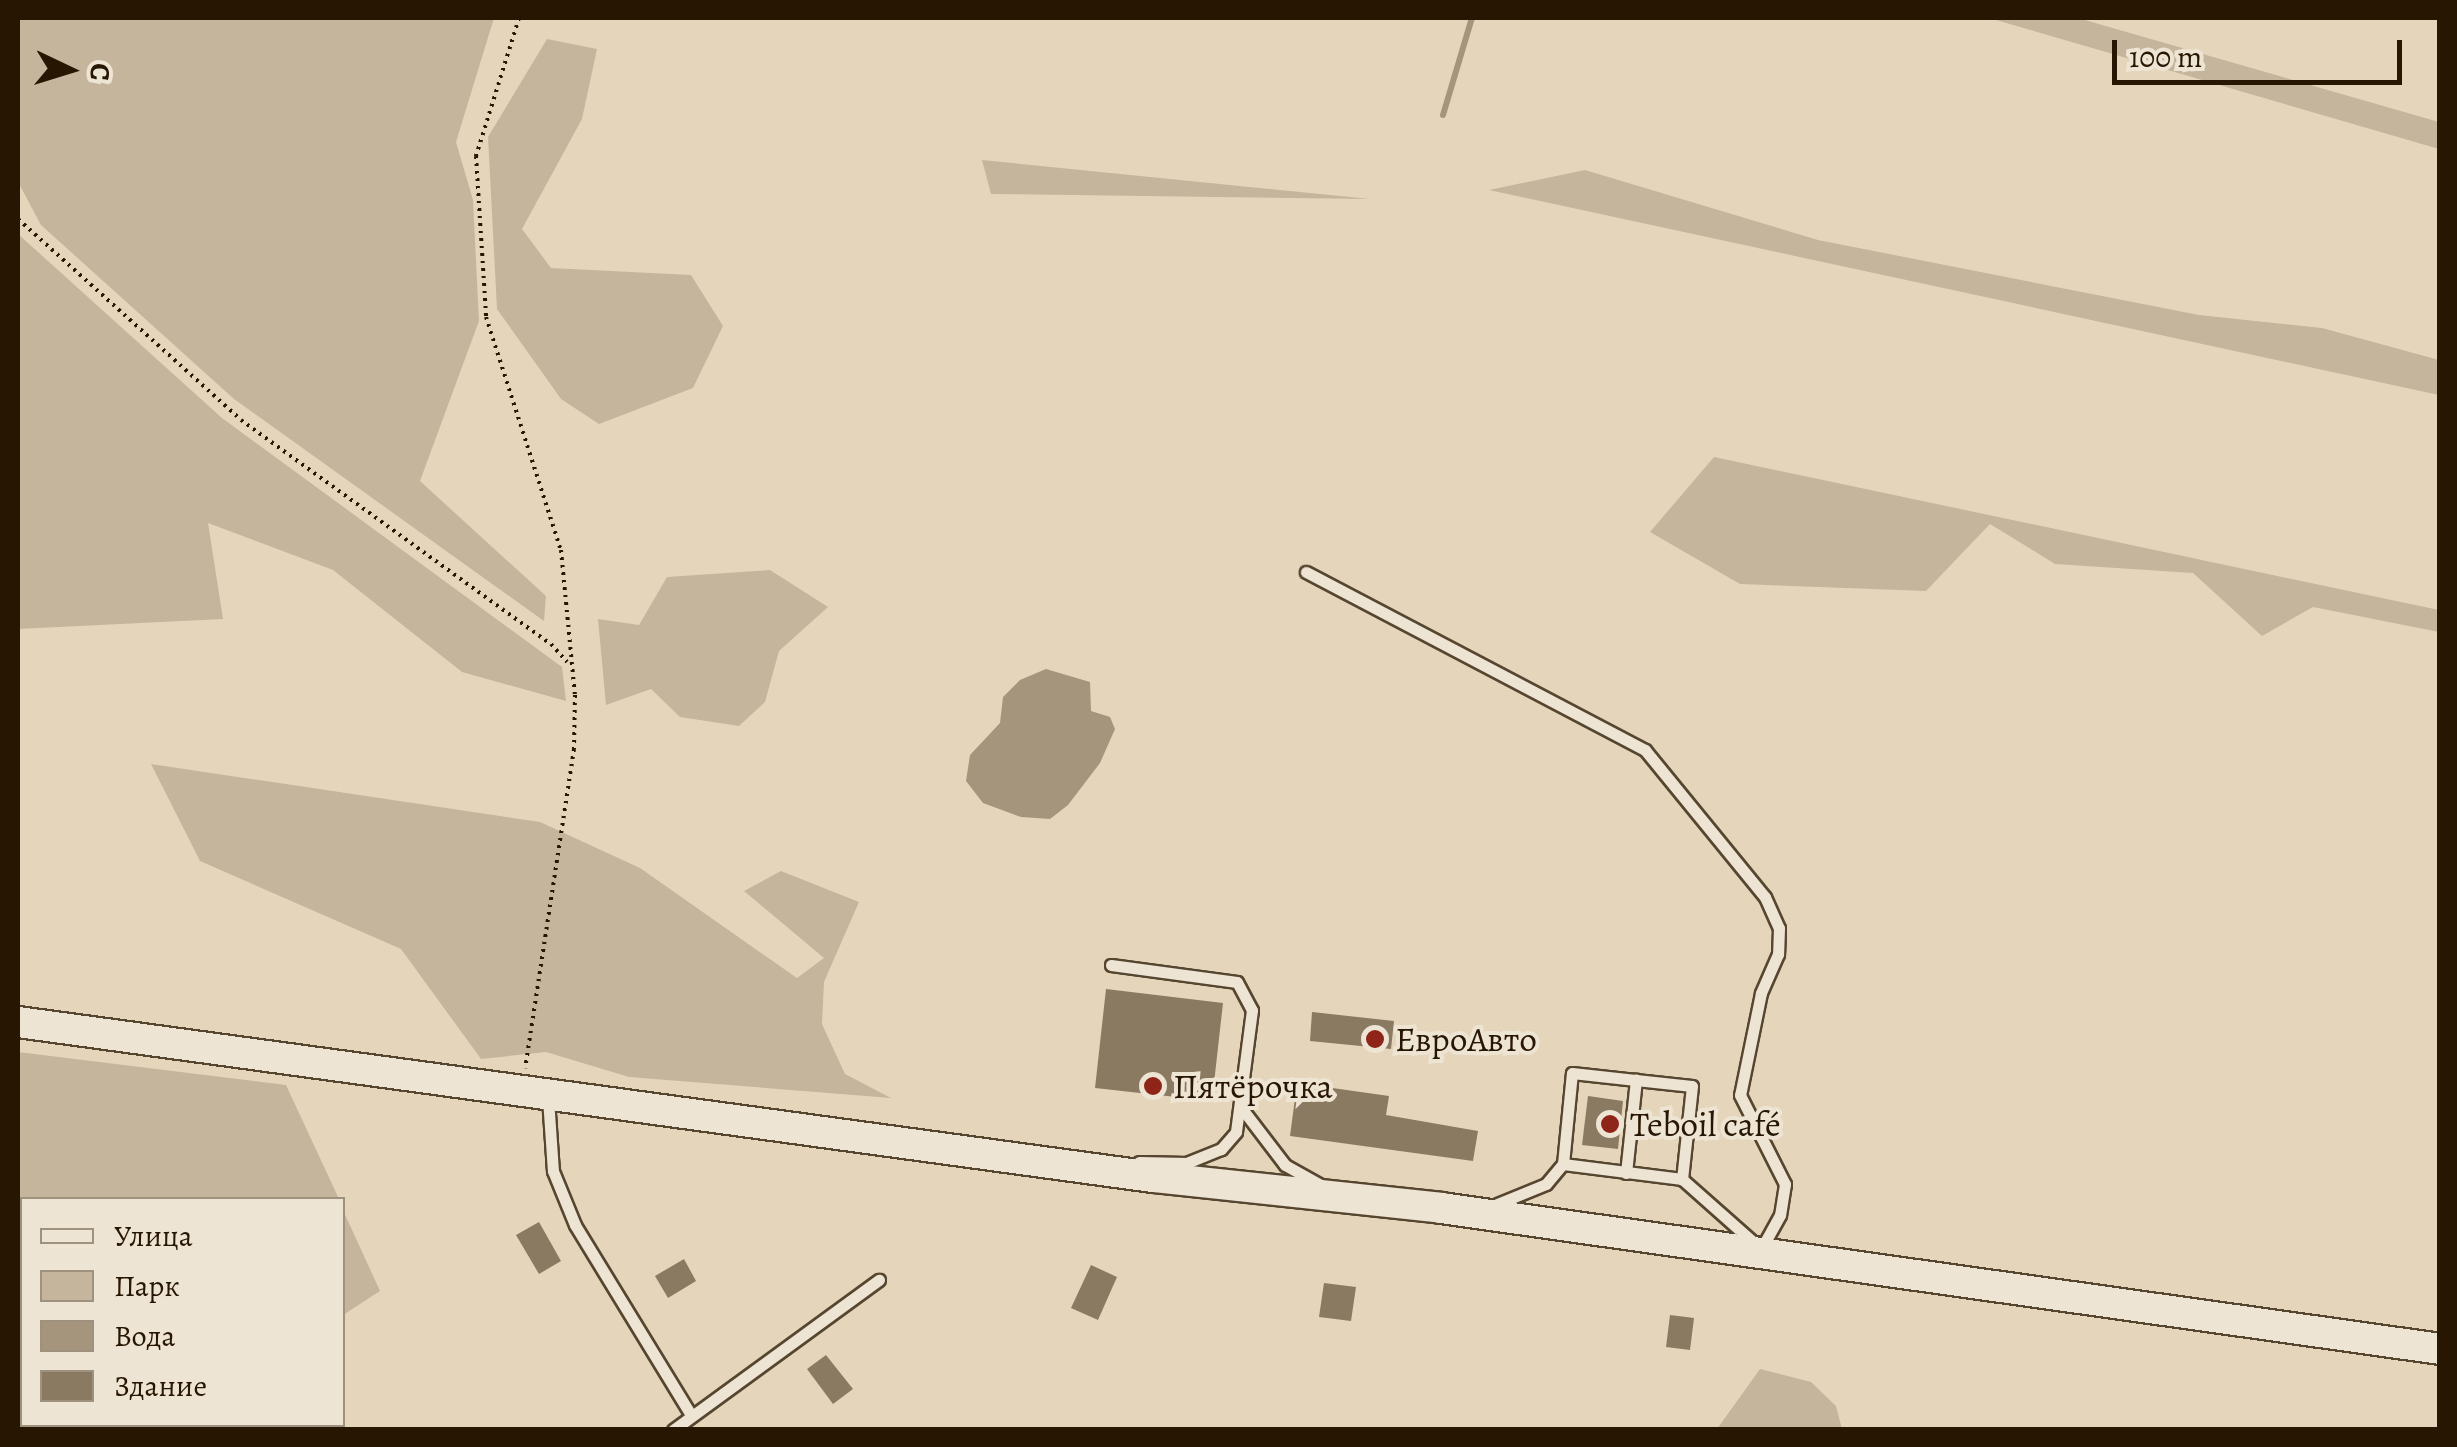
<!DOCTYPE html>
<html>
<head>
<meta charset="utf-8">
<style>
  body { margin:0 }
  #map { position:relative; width:2457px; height:1447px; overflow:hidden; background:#e5d6bb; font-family:Alegreya,serif }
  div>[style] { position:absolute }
  .green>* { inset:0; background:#c5b59c }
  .water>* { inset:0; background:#a4957c }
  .stream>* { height:6px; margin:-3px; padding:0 3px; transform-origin:3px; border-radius:3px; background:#a4957c }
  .building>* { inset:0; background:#8a7a62 }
  .path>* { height:4px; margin-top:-2px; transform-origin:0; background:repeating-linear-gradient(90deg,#271602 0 2.5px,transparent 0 7.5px) }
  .roads { filter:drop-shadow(2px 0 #564630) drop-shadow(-2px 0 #564630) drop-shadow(0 2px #564630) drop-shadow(0 -2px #564630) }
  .lane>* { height:11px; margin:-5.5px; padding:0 5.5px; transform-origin:5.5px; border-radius:5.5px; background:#eee4d3 }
  .secondary>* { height:30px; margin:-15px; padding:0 15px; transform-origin:15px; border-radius:15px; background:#eee4d3 }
  .dots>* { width:28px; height:28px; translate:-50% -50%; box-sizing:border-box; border:5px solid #eee4d3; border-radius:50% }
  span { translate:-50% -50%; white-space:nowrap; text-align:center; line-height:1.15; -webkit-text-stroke:8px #eee4d3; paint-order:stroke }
  .poi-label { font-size:35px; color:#271602 }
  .left { translate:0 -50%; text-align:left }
  .frame { position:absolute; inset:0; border:20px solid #271602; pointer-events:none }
  .legend { position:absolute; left:20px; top:1197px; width:325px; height:230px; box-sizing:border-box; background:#eee4d3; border:2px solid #9e927f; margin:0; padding:12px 18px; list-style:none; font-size:30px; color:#271602 }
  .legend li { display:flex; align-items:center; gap:20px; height:50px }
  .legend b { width:50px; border:2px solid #9e927f }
  .north { position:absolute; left:20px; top:20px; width:100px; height:100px; -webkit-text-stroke:8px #eee4d3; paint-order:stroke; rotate:94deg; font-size:28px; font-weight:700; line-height:40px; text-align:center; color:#271602 }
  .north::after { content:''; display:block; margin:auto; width:35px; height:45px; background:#271602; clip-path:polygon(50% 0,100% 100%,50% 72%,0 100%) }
  .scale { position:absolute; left:2112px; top:40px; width:290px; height:45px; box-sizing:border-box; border:5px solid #271602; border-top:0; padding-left:12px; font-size:30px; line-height:35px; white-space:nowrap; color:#271602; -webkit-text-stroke:8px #eee4d3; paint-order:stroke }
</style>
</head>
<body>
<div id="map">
  <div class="green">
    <div style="clip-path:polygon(18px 18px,494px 18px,456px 142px,473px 200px,479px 321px,420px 481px,546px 596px,544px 621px,234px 399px,41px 225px,18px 182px)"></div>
    <div style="clip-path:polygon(1989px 18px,2078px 18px,2439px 122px,2439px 149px)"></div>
    <div style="clip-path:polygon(547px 39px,597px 49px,582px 119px,522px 229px,551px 268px,691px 275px,723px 326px,693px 388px,599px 424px,561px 399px,497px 309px,488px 137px)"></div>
    <div style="clip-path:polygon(982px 160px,1370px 199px,991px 194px)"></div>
    <div style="clip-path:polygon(1585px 170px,1818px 240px,2199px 315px,2322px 328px,2439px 360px,2439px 395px,1489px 190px)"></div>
    <div style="clip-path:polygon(18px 234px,222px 418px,562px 667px,566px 701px,462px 672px,333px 570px,208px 523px,223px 619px,18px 629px)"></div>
    <div style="clip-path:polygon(1714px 457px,2439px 610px,2439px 632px,2313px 607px,2262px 636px,2193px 573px,2055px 564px,1990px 524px,1926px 591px,1740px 584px,1650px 532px)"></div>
    <div style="clip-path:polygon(770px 570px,828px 607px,779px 651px,765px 702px,739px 726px,680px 717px,651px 689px,606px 705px,598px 619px,639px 625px,667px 577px)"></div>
    <div style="clip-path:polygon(151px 764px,540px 822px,640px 868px,797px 978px,824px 958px,744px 891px,781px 871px,859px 902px,824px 982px,822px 1024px,845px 1074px,891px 1098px,629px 1077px,546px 1052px,481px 1059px,401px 949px,200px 861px)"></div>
    <div style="clip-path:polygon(18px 1052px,286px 1085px,339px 1199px,22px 1200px,18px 1231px)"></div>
    <div style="clip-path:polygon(342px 1208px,380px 1291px,343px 1315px,342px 1315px)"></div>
    <div style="clip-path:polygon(1760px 1369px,1811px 1382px,1836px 1406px,1842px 1429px,1717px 1429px)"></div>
  </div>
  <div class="water">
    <div style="clip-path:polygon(1046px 669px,1090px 682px,1091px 711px,1110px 717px,1115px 729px,1100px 763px,1068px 805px,1050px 819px,1021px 817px,983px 803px,966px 781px,970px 755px,1000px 723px,1003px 697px,1020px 680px)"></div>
  </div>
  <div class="stream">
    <div style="left:1443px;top:115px;width:101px;rotate:-73.4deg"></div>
  </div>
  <div class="building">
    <div style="clip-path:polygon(1106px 989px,1223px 1003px,1212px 1101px,1095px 1088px)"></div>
    <div style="clip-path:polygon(1312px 1012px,1394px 1021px,1391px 1049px,1310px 1041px)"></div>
    <div style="clip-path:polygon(1297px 1083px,1389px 1096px,1386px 1115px,1478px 1131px,1473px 1161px,1290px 1136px)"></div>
    <div style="clip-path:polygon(1588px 1096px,1623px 1101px,1618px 1149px,1582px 1145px)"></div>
    <div style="clip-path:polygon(539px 1222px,561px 1261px,539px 1274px,516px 1235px)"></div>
    <div style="clip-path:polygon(684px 1259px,696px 1281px,668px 1298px,655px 1276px)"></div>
    <div style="clip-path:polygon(1091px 1265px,1117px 1277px,1098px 1320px,1071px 1308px)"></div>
    <div style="clip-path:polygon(1324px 1283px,1356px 1287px,1351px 1321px,1319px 1317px)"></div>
    <div style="clip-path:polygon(1670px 1315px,1694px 1318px,1690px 1350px,1666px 1347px)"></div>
    <div style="clip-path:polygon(826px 1355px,853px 1389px,833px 1404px,807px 1369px)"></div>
  </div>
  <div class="path">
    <div style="left:519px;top:18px;width:145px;rotate:107.3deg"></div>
    <div style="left:476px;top:156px;width:161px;rotate:86.4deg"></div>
    <div style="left:486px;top:317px;width:245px;rotate:72.2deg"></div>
    <div style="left:561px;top:550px;width:146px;rotate:84.5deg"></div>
    <div style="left:575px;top:695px;width:54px;rotate:91.1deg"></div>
    <div style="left:574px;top:749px;width:323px;rotate:98.7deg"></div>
    <div style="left:18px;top:219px;width:300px;rotate:42deg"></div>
    <div style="left:241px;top:420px;width:382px;rotate:35.9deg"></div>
    <div style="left:551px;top:644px;width:24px;rotate:48deg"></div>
  </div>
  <div class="roads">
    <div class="lane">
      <div style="left:1306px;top:572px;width:383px;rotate:27.7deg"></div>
      <div style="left:1645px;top:750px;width:190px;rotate:50.8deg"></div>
      <div style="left:1765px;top:897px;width:34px;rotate:66deg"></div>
      <div style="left:1779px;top:928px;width:26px;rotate:92deg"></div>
      <div style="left:1778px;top:954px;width:43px;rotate:113.6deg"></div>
      <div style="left:1761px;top:993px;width:104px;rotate:101.6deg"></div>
      <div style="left:1740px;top:1095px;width:100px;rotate:63.2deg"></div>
      <div style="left:1785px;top:1184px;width:31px;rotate:99deg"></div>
      <div style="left:1780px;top:1215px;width:39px;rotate:119deg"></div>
      <div style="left:1111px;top:965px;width:127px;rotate:7.7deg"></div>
      <div style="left:1237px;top:982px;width:32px;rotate:62deg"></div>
      <div style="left:1252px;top:1010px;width:123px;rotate:97.5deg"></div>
      <div style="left:1236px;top:1132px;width:23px;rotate:131deg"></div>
      <div style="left:1221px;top:1149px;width:37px;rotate:158deg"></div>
      <div style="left:1187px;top:1163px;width:48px;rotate:-178.8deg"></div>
      <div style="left:548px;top:1098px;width:73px;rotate:86.1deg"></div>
      <div style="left:553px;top:1171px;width:58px;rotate:67.8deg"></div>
      <div style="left:575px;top:1225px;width:219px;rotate:58.6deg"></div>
      <div style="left:1243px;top:1110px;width:69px;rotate:52.6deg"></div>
      <div style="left:1285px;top:1165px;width:41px;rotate:29.1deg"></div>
      <div style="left:1563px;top:1164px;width:91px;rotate:-84.4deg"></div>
      <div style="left:1572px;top:1073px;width:64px;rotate:6.2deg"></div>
      <div style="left:1626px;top:1173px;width:94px;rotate:-83.9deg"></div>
      <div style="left:1636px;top:1080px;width:56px;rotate:6.1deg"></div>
      <div style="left:1692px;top:1086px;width:94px;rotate:96.1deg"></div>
      <div style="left:1497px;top:1204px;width:53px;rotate:-22.2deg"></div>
      <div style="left:1546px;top:1184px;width:26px;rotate:-50deg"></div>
      <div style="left:1563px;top:1164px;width:120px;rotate:7.2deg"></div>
      <div style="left:1682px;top:1179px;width:96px;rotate:41.6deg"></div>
      <div style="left:673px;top:1430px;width:255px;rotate:-36.1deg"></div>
    </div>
    <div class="secondary">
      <div style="left:18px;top:1022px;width:1146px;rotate:7.78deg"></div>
      <div style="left:1153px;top:1177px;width:290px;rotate:6.1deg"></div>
      <div style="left:1441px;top:1208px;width:1009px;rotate:8.03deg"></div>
    </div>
  </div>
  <div class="dots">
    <div style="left:1375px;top:1039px;background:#8f2418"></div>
    <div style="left:1153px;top:1086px;background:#8f2418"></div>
    <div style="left:1610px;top:1124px;background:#8f2418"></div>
  </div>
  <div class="poi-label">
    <span class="left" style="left:1395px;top:1039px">ЕвроАвто</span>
    <span class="left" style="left:1173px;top:1086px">Пятёрочка</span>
    <span class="left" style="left:1630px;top:1124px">Teboil café</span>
  </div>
  <div class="frame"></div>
  <ul class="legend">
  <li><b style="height:12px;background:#eee4d3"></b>Улица</li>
  <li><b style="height:28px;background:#c5b59c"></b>Парк</li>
  <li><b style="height:28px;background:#a4957c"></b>Вода</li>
  <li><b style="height:28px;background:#8a7a62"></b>Здание</li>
  </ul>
  <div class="north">С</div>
  <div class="scale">100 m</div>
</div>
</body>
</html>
